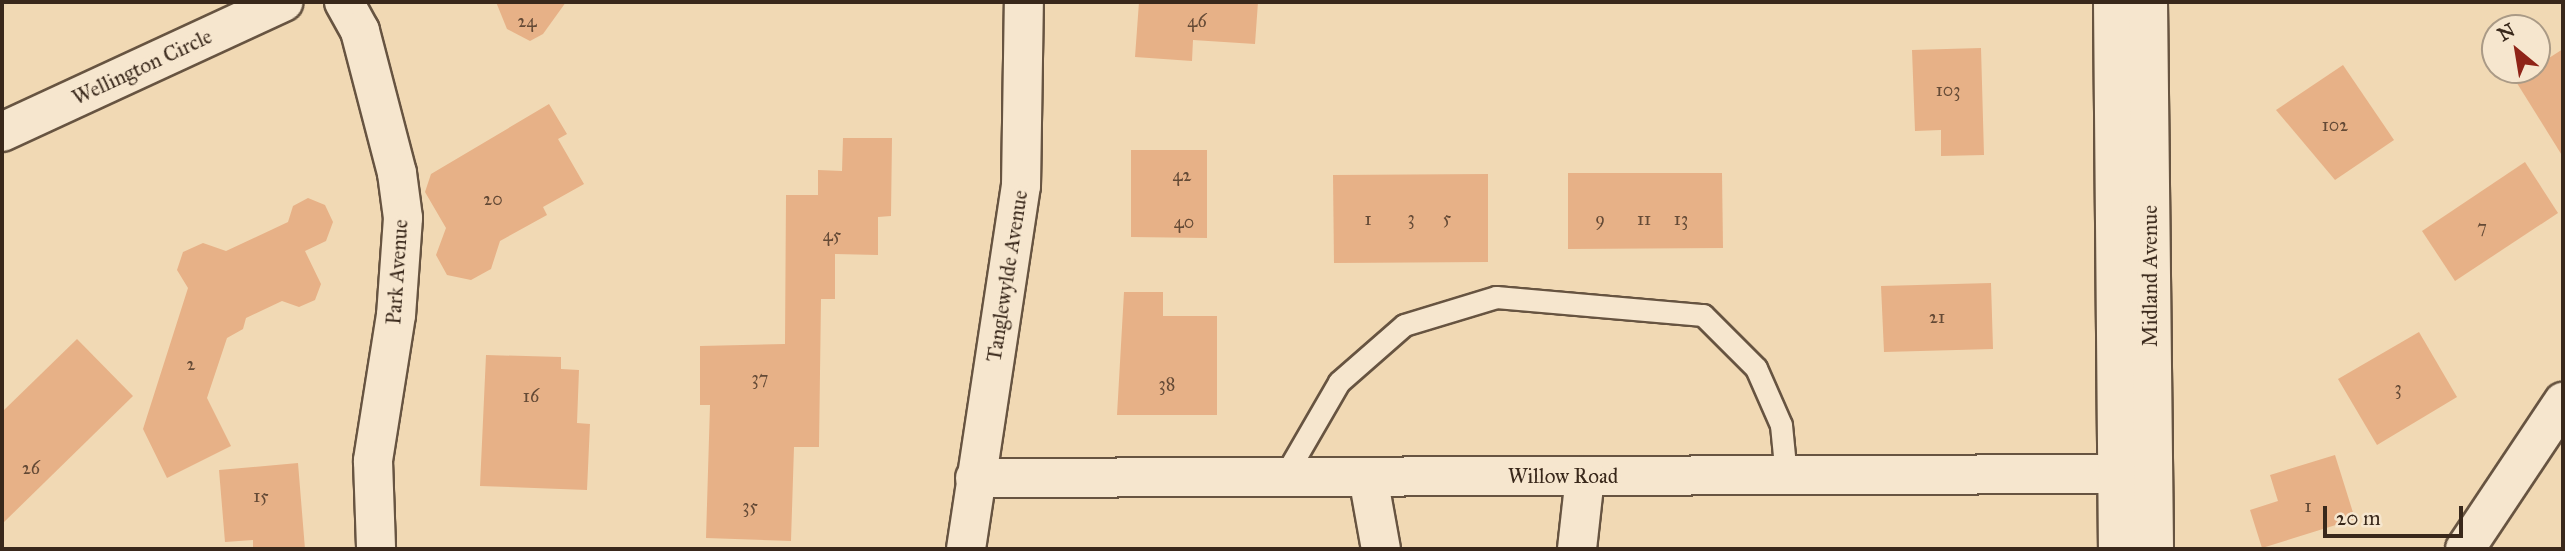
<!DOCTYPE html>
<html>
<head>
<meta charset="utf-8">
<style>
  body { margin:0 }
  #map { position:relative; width:2565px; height:551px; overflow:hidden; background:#f1d9b4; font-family:"IM FELL Great Primer",serif }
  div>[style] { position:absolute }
  .building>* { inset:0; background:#e7b187 }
  .roads { filter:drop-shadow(2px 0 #675441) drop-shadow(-2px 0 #675441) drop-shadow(0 2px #675441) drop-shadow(0 -2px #675441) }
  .lane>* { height:21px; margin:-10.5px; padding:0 10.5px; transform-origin:10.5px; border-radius:10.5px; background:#f6e6ce }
  .street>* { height:38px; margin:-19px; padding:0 19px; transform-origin:19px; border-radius:19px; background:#f6e6ce }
  .secondary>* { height:38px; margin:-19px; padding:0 19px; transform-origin:19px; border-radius:19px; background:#f6e6ce }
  span { translate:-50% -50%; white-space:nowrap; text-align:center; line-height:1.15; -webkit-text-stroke:7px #f6e6ce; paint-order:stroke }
  .number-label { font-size:18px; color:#644a36 }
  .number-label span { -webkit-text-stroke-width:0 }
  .street-label { font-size:21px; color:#39281b }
  .frame { position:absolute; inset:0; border:4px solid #39281b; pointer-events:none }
  .north { position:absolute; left:2481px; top:14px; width:70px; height:70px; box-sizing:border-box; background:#f6e6ce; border:2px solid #aa9a86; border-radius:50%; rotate:330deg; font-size:19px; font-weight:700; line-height:28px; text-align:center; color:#39281b }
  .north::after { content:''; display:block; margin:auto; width:24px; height:32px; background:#8f2418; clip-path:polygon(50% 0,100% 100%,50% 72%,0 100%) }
  .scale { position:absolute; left:2323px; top:506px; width:140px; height:32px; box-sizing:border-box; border:4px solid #39281b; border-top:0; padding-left:9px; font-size:21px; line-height:24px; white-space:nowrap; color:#39281b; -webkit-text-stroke:5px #f6e6ce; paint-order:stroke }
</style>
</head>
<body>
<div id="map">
  <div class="building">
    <div style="clip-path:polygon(496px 2px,566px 2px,543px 34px,530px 41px,507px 29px)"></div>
    <div style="clip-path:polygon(1139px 2px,1258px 2px,1255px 44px,1193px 40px,1192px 61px,1135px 57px)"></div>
    <div style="clip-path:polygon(1981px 48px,1984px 155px,1941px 156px,1941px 130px,1915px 131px,1912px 50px)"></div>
    <div style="clip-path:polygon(2563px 49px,2563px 157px,2515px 80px)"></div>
    <div style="clip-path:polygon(2343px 65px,2394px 140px,2335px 180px,2276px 110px)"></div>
    <div style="clip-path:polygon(549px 104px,567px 134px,558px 139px,584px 184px,543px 207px,547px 215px,500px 241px,491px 269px,471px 280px,447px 275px,436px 255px,446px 228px,425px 192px,431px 174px)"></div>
    <div style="clip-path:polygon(843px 138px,892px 138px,891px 216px,878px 217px,878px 255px,835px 254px,835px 299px,821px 299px,819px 447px,794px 447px,791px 541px,706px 538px,710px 405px,700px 405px,700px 346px,785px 344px,786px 195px,818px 195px,818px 170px,842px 171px)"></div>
    <div style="clip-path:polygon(1131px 150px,1207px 150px,1207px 238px,1131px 237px)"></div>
    <div style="clip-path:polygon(2525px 162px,2558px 213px,2455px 281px,2422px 231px)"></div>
    <div style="clip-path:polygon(1568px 173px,1722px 173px,1723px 248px,1568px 249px)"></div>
    <div style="clip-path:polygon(1488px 174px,1488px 262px,1334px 263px,1333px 175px)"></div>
    <div style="clip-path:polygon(308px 198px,325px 205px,333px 222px,326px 241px,305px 251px,321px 284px,315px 300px,299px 307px,282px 301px,246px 318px,243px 329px,227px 338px,207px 398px,231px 446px,167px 478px,143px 429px,188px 288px,177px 270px,183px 252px,203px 243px,226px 251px,288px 222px,293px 206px)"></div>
    <div style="clip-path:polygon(1991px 283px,1993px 349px,1884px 352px,1881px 286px)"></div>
    <div style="clip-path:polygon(1124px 292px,1163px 292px,1163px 316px,1217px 316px,1217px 415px,1117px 415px)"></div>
    <div style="clip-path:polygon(2419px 332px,2457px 397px,2377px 445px,2338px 379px)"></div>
    <div style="clip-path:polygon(77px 339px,133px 396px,2px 524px,2px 412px)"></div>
    <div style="clip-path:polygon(486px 355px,561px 357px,561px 369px,579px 370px,577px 423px,590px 424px,587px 490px,480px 486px)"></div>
    <div style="clip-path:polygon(2335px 455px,2355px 519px,2262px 548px,2250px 510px,2278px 501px,2270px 475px)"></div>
    <div style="clip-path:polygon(298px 463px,305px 549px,253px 549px,253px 540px,225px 542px,219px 470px)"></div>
  </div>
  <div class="roads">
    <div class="lane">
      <div style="left:1284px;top:477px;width:110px;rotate:-59.9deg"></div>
      <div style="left:1339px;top:382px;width:86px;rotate:-41.2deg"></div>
      <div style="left:1404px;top:325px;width:96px;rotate:-16.9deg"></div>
      <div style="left:1496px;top:297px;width:208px;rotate:5deg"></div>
      <div style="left:1703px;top:315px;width:75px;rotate:45deg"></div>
      <div style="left:1756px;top:368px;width:62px;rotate:66.3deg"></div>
      <div style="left:1781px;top:425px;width:51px;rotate:84.4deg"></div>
    </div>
    <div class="street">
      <div style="left:344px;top:2px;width:33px;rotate:61deg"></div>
      <div style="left:360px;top:31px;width:147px;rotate:75.4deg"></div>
      <div style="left:397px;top:173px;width:45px;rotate:82.4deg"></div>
      <div style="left:403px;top:218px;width:97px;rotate:94.1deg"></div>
      <div style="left:396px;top:315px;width:148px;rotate:99deg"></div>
      <div style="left:373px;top:461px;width:88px;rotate:88deg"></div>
      <div style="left:2px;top:132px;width:310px;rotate:-24.8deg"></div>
      <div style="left:1368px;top:477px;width:73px;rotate:79.8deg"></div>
      <div style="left:975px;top:478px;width:1174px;rotate:-0.2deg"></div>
      <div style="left:966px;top:549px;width:367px;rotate:-81.4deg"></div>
      <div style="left:1021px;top:186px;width:184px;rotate:-89.1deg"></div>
      <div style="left:1577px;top:549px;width:73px;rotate:-83.7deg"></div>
      <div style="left:2465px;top:549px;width:177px;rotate:-56.3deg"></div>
    </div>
    <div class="secondary">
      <div style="left:2113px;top:2px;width:547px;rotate:89.48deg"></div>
      <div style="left:2148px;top:2px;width:547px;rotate:89.37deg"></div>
    </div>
  </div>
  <div class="number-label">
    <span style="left:527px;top:21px">24</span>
    <span style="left:1197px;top:21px">46</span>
    <span style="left:1948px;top:90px">103</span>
    <span style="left:2335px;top:125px">102</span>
    <span style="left:1182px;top:175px">42</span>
    <span style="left:493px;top:199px">20</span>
    <span style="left:1411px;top:218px">3</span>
    <span style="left:1447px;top:218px">5</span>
    <span style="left:1368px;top:219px">1</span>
    <span style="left:1600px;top:219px">9</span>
    <span style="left:1644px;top:219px">11</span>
    <span style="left:1681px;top:219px">13</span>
    <span style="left:1184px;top:222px">40</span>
    <span style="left:2482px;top:227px">7</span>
    <span style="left:832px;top:235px">45</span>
    <span style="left:1937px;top:317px">21</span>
    <span style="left:191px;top:364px">2</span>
    <span style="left:760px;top:378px">37</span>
    <span style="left:1167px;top:384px">38</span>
    <span style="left:2398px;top:388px">3</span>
    <span style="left:531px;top:396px">16</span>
    <span style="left:31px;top:468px">26</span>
    <span style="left:261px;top:496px">15</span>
    <span style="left:750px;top:506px">35</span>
    <span style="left:2308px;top:506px">1</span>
  </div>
  <div class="street-label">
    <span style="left:142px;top:67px;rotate:-25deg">Wellington Circle</span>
    <span style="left:397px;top:272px;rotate:-86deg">Park Avenue</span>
    <span style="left:1007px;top:276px;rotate:-81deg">Tanglewylde Avenue</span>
    <span style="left:2150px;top:276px;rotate:-90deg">Midland Avenue</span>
    <span style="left:1563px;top:476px">Willow Road</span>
  </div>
  <div class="frame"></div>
  <div class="north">N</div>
  <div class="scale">20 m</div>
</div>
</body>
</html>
